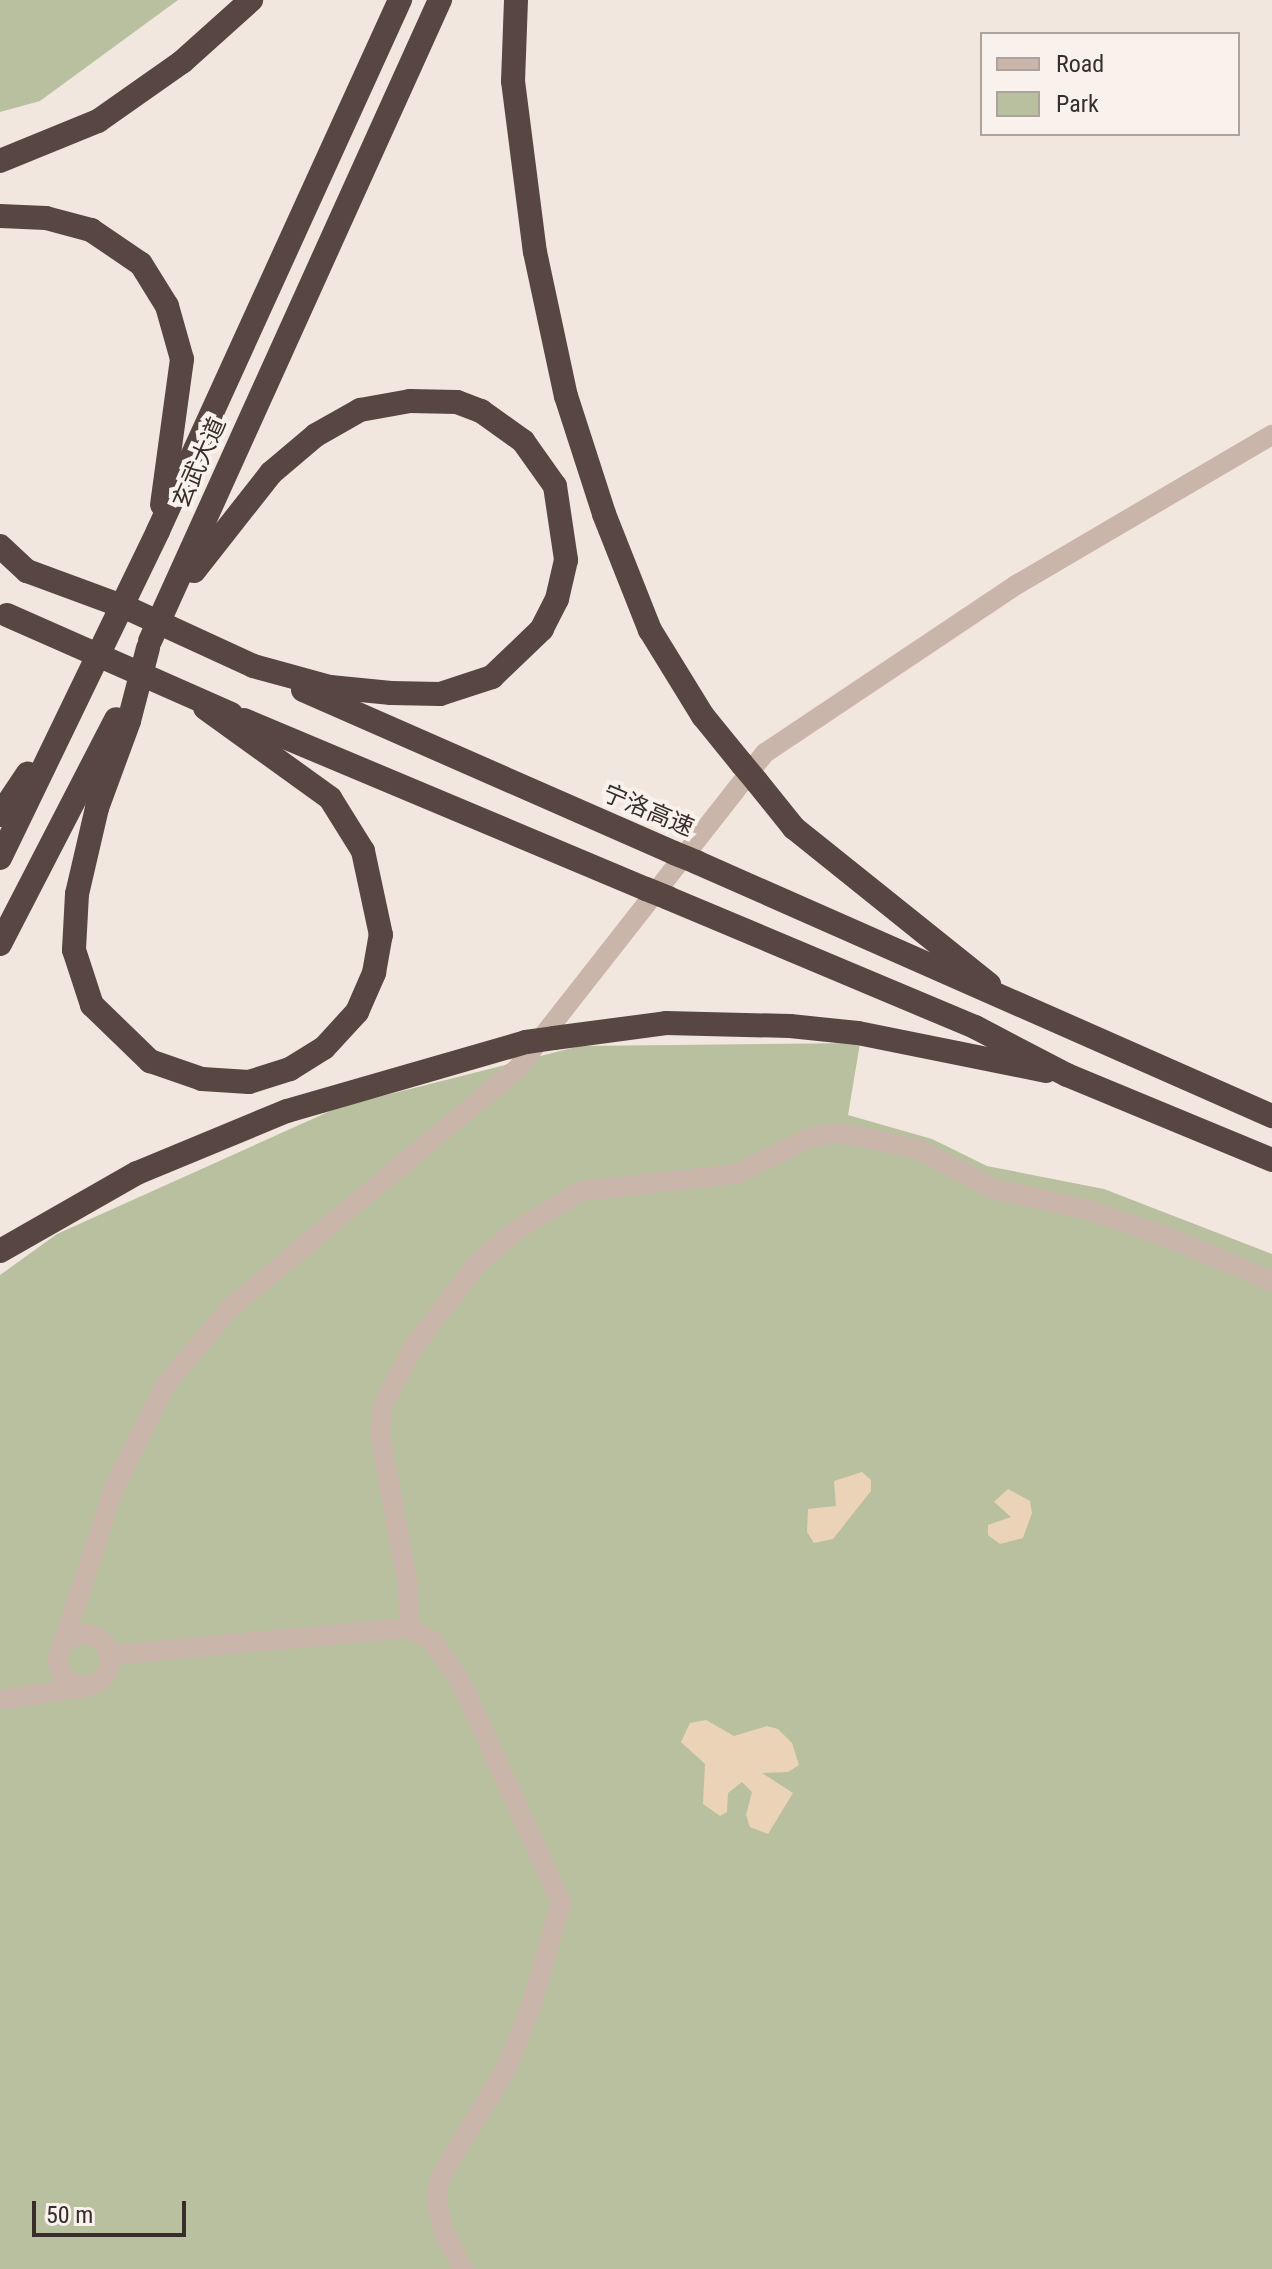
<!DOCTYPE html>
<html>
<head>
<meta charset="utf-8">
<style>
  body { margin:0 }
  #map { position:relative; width:1272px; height:2269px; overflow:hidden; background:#f2e7df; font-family:"Roboto Condensed","Noto Sans SC",sans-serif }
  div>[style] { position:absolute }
  .green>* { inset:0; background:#b9c09f }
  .sand>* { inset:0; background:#ebd3b8 }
  .street>* { height:20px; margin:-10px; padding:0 10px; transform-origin:10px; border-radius:10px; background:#cab5ab }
  .street>.ring { margin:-10px; padding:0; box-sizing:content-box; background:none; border:20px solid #cab5ab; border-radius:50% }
  .highway>* { height:24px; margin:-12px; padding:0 12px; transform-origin:12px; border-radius:12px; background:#584642 }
  .highway-bridge>* { height:24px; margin:-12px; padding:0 12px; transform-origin:12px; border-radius:12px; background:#584642 }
  span { translate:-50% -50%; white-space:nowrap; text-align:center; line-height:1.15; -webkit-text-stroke:8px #f9f1eb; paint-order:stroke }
  .street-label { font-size:24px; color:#382d2a }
  .legend { position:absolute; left:980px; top:32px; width:260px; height:104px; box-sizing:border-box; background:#f9f1eb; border:2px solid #aca39e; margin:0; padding:10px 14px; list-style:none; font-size:24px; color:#382d2a }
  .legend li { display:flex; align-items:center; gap:16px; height:40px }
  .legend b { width:40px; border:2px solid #aca39e }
  .scale { position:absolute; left:32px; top:2201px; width:154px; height:36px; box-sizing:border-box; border:4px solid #382d2a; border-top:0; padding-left:10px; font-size:24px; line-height:28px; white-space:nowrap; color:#382d2a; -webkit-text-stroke:6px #f9f1eb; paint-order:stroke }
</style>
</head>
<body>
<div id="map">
  <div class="green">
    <div style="clip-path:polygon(0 0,178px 0,40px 101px,0 112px)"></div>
    <div style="clip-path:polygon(860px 1043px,848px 1115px,932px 1139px,987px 1166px,1104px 1189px,1272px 1254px,1272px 2269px,0 2269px,0 1275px,57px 1234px,339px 1107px,580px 1046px)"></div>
  </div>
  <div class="sand">
    <div style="clip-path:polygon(862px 1472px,871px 1480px,871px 1491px,833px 1539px,814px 1543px,807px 1532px,808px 1509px,836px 1506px,834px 1481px)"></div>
    <div style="clip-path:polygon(1008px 1489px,1030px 1501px,1032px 1513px,1023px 1538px,1000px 1544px,988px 1535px,988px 1525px,1011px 1517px,994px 1502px)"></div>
    <div style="clip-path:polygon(706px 1720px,734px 1736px,767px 1726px,778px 1729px,792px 1743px,799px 1765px,788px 1772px,762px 1773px,793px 1793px,768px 1834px,750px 1827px,746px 1815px,752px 1792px,742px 1782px,728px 1793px,727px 1812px,720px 1816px,703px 1804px,705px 1764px,681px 1742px,690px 1723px)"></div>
  </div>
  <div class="street">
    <div style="left:409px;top:1628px;width:42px;rotate:-91.4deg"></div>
    <div style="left:408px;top:1586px;width:155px;rotate:-100.4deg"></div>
    <div style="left:380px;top:1434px;width:29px;rotate:-84deg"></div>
    <div style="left:383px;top:1405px;width:67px;rotate:-62.3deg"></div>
    <div style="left:414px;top:1346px;width:102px;rotate:-52.6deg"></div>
    <div style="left:476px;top:1265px;width:53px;rotate:-41.2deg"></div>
    <div style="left:516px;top:1230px;width:76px;rotate:-31deg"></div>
    <div style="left:581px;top:1191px;width:156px;rotate:-6.3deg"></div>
    <div style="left:736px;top:1174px;width:79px;rotate:-26.2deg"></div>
    <div style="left:807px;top:1139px;width:27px;rotate:-13deg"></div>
    <div style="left:833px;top:1133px;width:30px;rotate:8deg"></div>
    <div style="left:863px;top:1137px;width:58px;rotate:12.8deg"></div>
    <div style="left:920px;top:1150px;width:84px;rotate:27.8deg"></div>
    <div style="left:994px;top:1189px;width:93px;rotate:12.4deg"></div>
    <div style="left:1085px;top:1209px;width:81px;rotate:18.7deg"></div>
    <div style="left:1162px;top:1235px;width:119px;rotate:22.7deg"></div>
    <div class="ring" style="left:58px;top:1634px;width:32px;height:32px"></div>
    <div style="left:62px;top:1646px;width:166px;rotate:-71.8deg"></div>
    <div style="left:114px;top:1488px;width:115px;rotate:-63.7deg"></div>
    <div style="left:165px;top:1385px;width:102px;rotate:-49.8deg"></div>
    <div style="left:231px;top:1307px;width:372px;rotate:-39.8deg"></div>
    <div style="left:517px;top:1069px;width:402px;rotate:-51.9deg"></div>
    <div style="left:765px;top:753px;width:302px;rotate:-33.8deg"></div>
    <div style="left:1016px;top:585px;width:297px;rotate:-30.4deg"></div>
    <div style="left:110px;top:1655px;width:300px;rotate:-5.2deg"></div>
    <div style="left:409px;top:1628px;width:26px;rotate:29deg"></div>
    <div style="left:432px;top:1641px;width:50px;rotate:54.7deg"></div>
    <div style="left:461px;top:1682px;width:242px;rotate:65.6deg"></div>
    <div style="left:561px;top:1902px;width:105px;rotate:106deg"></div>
    <div style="left:532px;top:2003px;width:71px;rotate:111.5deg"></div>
    <div style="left:506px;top:2069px;width:127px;rotate:121.4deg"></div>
    <div style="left:440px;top:2177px;width:23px;rotate:100deg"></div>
    <div style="left:436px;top:2200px;width:33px;rotate:76deg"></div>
    <div style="left:444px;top:2232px;width:42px;rotate:62.8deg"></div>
    <div style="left:0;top:1700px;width:85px;rotate:-8.8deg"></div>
  </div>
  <div class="highway">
    <div style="left:516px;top:0;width:81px;rotate:92.1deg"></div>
    <div style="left:513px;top:81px;width:172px;rotate:82.7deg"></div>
    <div style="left:535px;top:252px;width:147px;rotate:77.9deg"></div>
    <div style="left:566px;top:396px;width:124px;rotate:72.1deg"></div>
    <div style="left:604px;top:514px;width:125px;rotate:68.4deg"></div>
    <div style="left:650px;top:630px;width:101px;rotate:58.4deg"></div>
    <div style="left:703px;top:716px;width:62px;rotate:50.9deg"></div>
    <div style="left:0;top:161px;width:106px;rotate:-22.2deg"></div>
    <div style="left:98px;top:121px;width:103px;rotate:-35.1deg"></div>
    <div style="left:182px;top:62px;width:93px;rotate:-41.9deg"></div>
    <div style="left:0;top:216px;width:46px;rotate:2.5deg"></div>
    <div style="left:46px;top:218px;width:47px;rotate:14.9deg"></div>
    <div style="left:91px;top:230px;width:60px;rotate:34.2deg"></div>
    <div style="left:141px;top:264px;width:49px;rotate:58.2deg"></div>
    <div style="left:167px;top:306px;width:55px;rotate:74.2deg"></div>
    <div style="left:182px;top:359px;width:147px;rotate:97.8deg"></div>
    <div style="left:0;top:546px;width:37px;rotate:43deg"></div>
    <div style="left:194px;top:571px;width:125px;rotate:-51.8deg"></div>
    <div style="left:271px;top:473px;width:59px;rotate:-40.2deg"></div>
    <div style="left:316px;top:435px;width:51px;rotate:-29.6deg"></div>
    <div style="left:360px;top:410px;width:51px;rotate:-10.2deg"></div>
    <div style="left:410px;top:401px;width:47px;rotate:1.2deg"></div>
    <div style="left:457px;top:402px;width:26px;rotate:21deg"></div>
    <div style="left:481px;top:411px;width:52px;rotate:35.5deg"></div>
    <div style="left:523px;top:441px;width:55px;rotate:54.6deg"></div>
    <div style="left:555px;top:486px;width:75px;rotate:81.5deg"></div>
    <div style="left:566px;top:560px;width:40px;rotate:103deg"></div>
    <div style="left:557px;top:599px;width:34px;rotate:117deg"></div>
    <div style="left:542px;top:629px;width:69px;rotate:136.2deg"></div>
    <div style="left:492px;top:677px;width:55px;rotate:161.9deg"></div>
    <div style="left:440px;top:694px;width:49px;rotate:-178.8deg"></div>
    <div style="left:391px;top:693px;width:61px;rotate:-174.4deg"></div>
    <div style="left:330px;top:687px;width:80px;rotate:-164.7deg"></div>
    <div style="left:150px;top:641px;width:704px;rotate:-65.66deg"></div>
    <div style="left:148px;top:648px;width:75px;rotate:104.6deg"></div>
    <div style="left:129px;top:721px;width:93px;rotate:110.2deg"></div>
    <div style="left:97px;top:808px;width:88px;rotate:103.1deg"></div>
    <div style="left:77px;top:894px;width:56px;rotate:93.1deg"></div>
    <div style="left:74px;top:950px;width:58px;rotate:71.9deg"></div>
    <div style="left:92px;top:1005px;width:81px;rotate:44deg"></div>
    <div style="left:150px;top:1061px;width:55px;rotate:19.1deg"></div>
    <div style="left:202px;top:1079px;width:47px;rotate:3.7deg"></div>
    <div style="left:249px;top:1082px;width:43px;rotate:-17.6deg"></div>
    <div style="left:290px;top:1069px;width:40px;rotate:-32deg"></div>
    <div style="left:324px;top:1048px;width:49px;rotate:-47.5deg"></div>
    <div style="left:357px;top:1012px;width:43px;rotate:-66.4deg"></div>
    <div style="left:374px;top:973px;width:39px;rotate:-80deg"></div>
    <div style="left:381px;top:935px;width:86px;rotate:-102.1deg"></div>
    <div style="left:363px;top:851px;width:62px;rotate:-121.9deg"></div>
    <div style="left:330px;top:798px;width:154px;rotate:-144.2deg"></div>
    <div style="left:303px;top:690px;width:405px;rotate:23.7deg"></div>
    <div style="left:244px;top:720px;width:436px;rotate:22.8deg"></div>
    <div style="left:757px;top:782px;width:59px;rotate:51.2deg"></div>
    <div style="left:794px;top:828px;width:250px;rotate:38.7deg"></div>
    <div style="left:0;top:815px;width:50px;rotate:-56.3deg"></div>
    <div style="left:0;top:858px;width:363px;rotate:-64.2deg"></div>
    <div style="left:158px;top:531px;width:584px;rotate:-65.5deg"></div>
    <div style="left:696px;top:862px;width:630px;rotate:23.8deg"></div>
    <div style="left:668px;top:898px;width:333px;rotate:22.8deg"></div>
    <div style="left:975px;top:1027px;width:104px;rotate:27.6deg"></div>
    <div style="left:1067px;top:1075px;width:222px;rotate:22.5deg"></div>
    <div style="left:0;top:944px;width:253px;rotate:-62.7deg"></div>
    <div style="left:554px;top:1038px;width:113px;rotate:-7.6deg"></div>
    <div style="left:666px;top:1023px;width:124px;rotate:1.4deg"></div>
    <div style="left:790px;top:1026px;width:68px;rotate:5.9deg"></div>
    <div style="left:858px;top:1033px;width:192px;rotate:11.4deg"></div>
    <div style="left:0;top:1251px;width:158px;rotate:-29.7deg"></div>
    <div style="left:137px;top:1173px;width:162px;rotate:-22.5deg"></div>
    <div style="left:287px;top:1111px;width:249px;rotate:-16.1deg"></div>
  </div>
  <div class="highway-bridge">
    <div style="left:27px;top:571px;width:104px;rotate:20.2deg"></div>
    <div style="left:125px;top:607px;width:141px;rotate:24.7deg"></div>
    <div style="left:7px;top:615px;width:245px;rotate:23.8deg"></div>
    <div style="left:742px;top:764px;width:23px;rotate:50deg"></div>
    <div style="left:674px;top:853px;width:24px;rotate:22deg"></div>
    <div style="left:646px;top:889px;width:24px;rotate:22deg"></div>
    <div style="left:526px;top:1042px;width:28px;rotate:-8deg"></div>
  </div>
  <div class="street-label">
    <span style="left:200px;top:463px;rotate:-66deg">玄武大道</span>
    <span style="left:648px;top:811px;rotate:23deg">宁洛高速</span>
  </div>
  <ul class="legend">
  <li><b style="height:10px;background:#cab5ab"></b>Road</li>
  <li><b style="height:22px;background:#b9c09f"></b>Park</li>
  </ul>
  <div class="scale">50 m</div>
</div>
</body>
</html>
